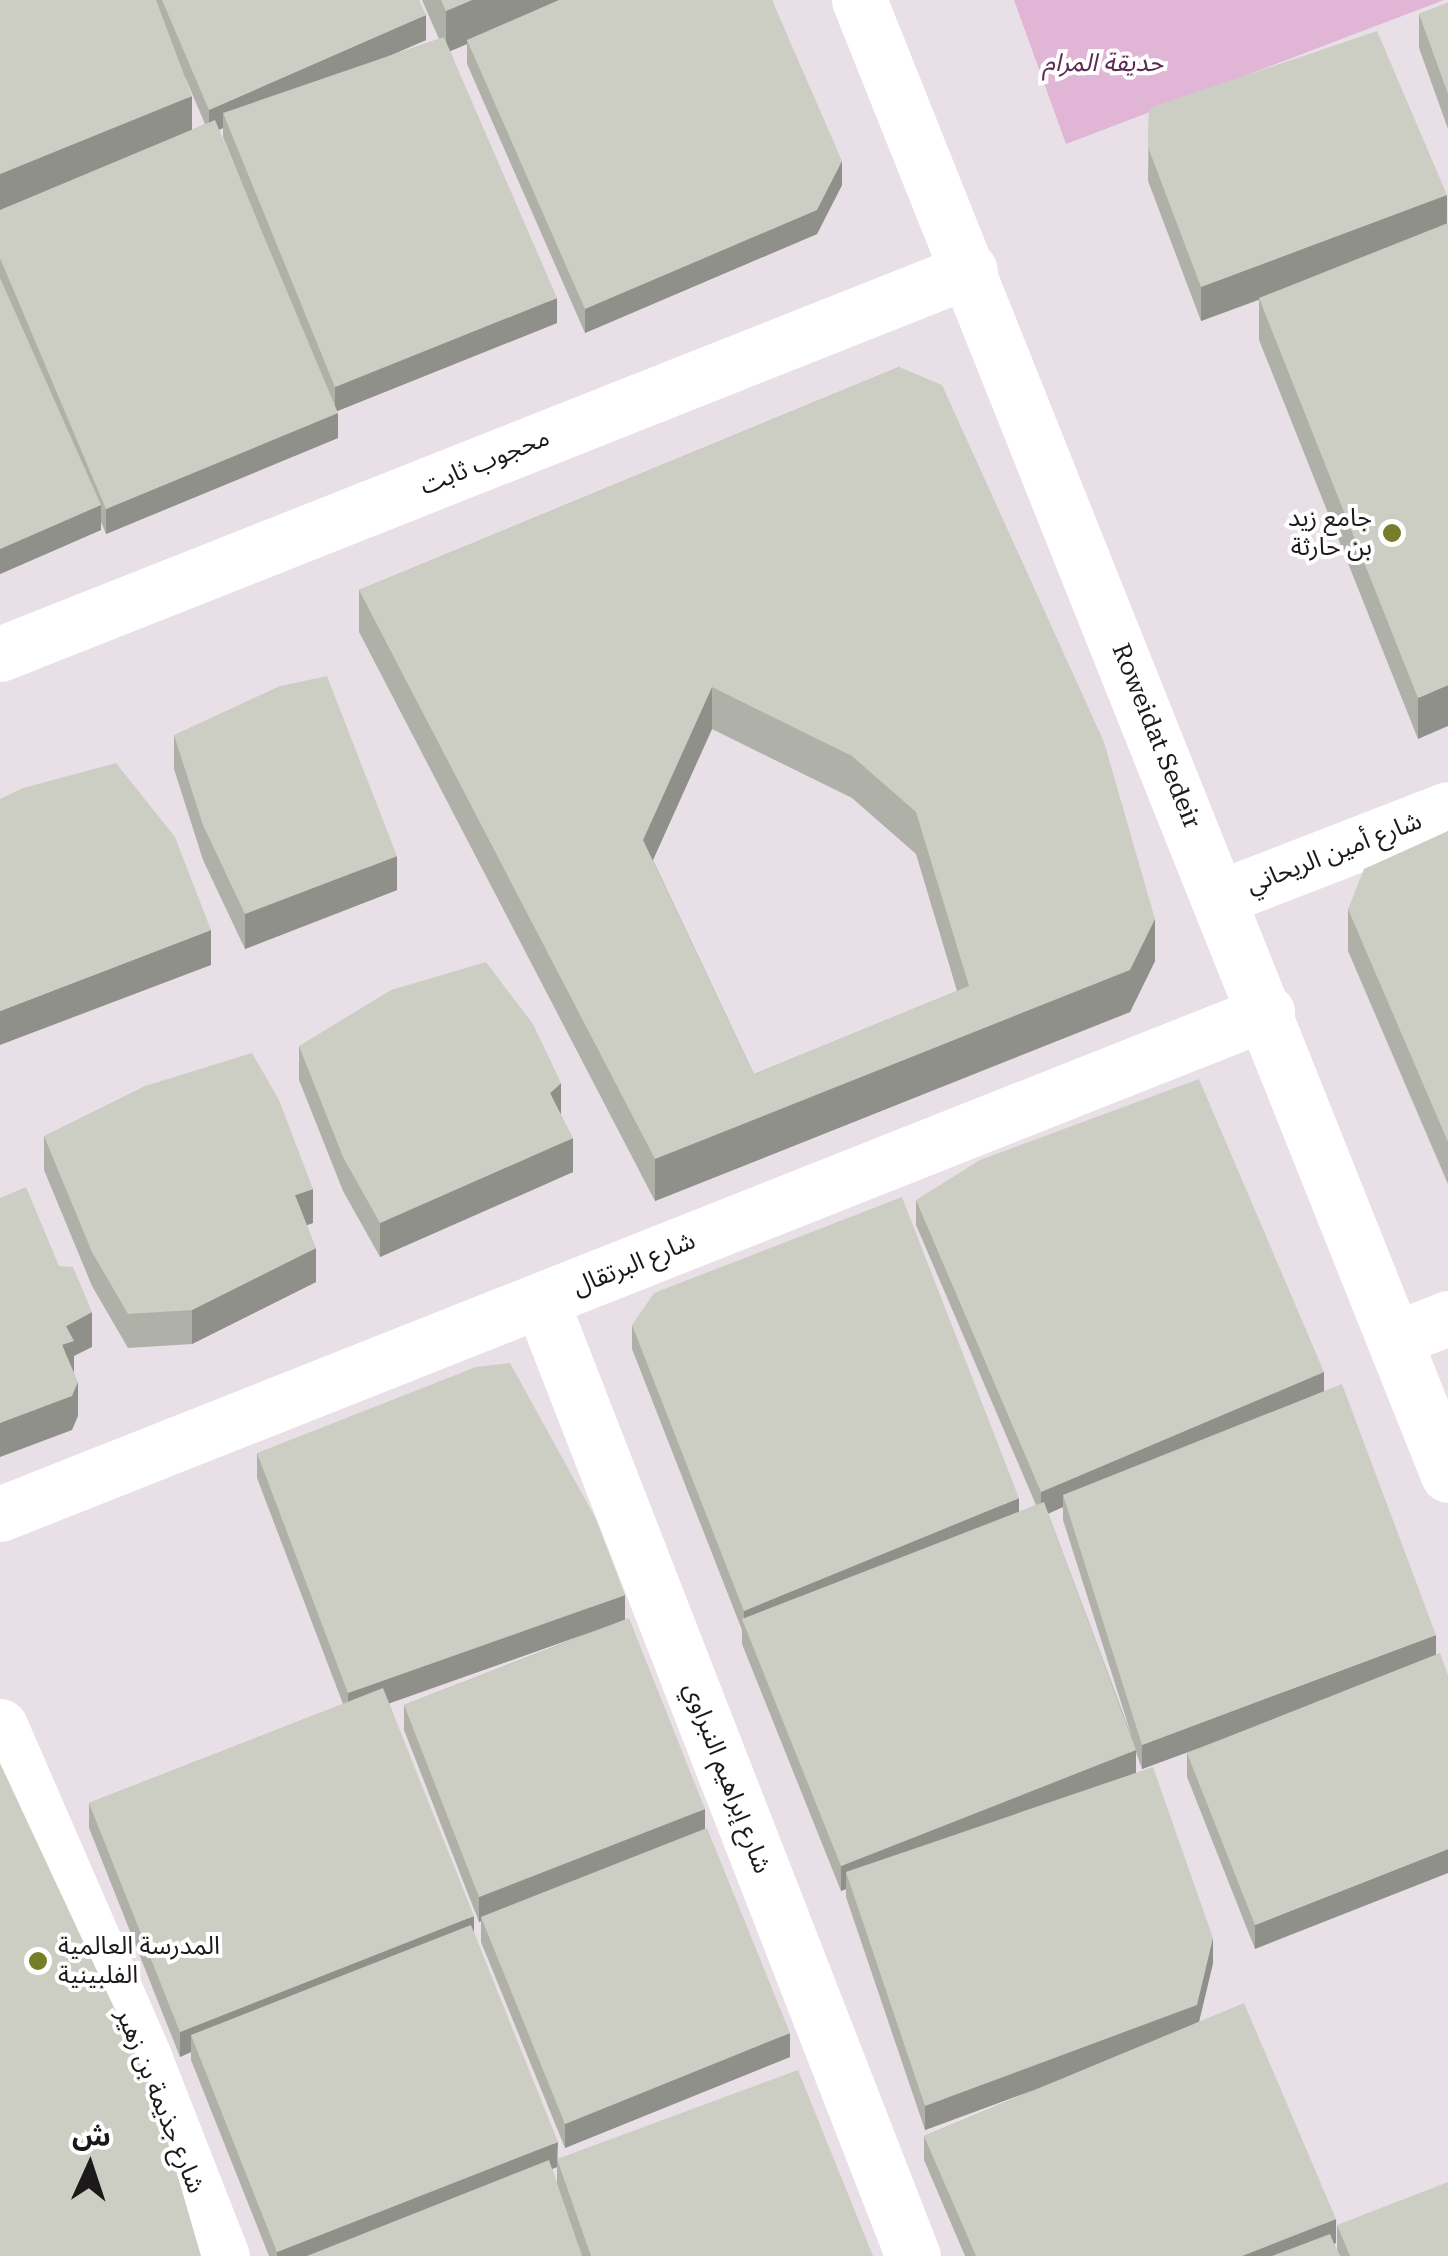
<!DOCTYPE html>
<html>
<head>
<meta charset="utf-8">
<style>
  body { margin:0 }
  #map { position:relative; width:1448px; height:2256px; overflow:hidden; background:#e9e0e7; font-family:"Roboto Serif","Noto Sans Arabic",serif }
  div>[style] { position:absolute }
  .green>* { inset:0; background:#e0b5d6 }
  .minor>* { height:55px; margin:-27.5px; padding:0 27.5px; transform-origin:27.5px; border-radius:27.5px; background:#fff }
  .wall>* { inset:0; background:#afb1a9 }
  .shaded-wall>* { inset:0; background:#8f9089 }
  .building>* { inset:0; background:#cccec4 }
  .dots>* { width:28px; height:28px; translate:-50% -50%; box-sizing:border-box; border:5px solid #fff; border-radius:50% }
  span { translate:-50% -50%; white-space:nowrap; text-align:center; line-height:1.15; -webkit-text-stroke:8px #fff; paint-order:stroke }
  .park-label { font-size:25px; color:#5d2953; font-style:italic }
  .street-label { font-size:25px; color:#1c191b }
  .poi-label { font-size:25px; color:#1c191b }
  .right { translate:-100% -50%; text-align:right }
  .left { translate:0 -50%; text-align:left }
  .north { position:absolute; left:40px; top:2116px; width:100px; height:100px; -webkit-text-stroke:8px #fff; paint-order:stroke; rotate:3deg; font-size:28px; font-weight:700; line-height:40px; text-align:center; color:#1c191b }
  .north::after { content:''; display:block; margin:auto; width:35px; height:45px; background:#1c191b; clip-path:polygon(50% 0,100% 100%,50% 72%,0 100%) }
</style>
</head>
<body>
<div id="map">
  <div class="green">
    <div style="clip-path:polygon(1014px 0,1444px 0,1066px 144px)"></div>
  </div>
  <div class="minor">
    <div style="left:859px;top:0;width:1588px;rotate:68.23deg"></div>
    <div style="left:0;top:654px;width:1043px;rotate:-21.6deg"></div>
    <div style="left:1221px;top:897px;width:243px;rotate:-21.2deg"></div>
    <div style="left:541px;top:1301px;width:1025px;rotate:68.72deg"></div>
    <div style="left:1395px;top:1339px;width:57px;rotate:-21.6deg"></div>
    <div style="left:0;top:1514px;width:1363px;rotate:-21.61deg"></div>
    <div style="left:0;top:1726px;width:364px;rotate:66.5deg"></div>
    <div style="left:145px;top:2060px;width:211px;rotate:68.6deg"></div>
  </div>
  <div class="wall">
    <div style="clip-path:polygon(evenodd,0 0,419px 0,426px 40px,386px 57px,439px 39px,422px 0,772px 0,842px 185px,817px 234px,585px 333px,467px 64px,467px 44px,450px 51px,557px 323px,337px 411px,338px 438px,106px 534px,101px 522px,101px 530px,0 574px,0 0,185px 77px,205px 124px,192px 130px,185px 77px,0 0,223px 128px,223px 137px,264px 237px,219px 130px,223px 128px)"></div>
    <div style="clip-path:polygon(1448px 3px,1448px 129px,1419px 48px,1419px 14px)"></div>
    <div style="clip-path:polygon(1149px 108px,1447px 195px,1418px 739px,1259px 340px,1259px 300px,1201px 321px,1148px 181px)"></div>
    <div style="clip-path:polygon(evenodd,899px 367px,1155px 961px,1130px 1012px,655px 1201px,359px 632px,359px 590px,899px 367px,712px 729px,852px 798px,916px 854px,957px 991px,754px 1074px,653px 860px,712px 729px)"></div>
    <div style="clip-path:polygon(174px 735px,397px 890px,245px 949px,203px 860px,174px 769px)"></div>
    <div style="clip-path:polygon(1448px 831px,1448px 1184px,1348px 951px,1348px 909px)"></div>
    <div style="clip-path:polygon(299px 1046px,561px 1114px,573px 1172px,380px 1257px,343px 1191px,299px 1080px)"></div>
    <div style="clip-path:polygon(44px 1136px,313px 1223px,307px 1225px,316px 1282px,192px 1344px,128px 1348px,92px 1286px,44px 1170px)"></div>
    <div style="clip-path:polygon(evenodd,916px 1200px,1324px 1372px,1255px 1949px,1187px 1777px,1187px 1753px,1197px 1749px,1142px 1769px,1136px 1752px,1136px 1772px,1213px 1963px,1199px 2022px,1336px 2243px,1334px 2244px,1339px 2256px,965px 2256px,924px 2160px,924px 2136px,1034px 2090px,925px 2130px,846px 1897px,846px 1889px,841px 1891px,742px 1644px,742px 1630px,632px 1349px,632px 1325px,1019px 1512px,1036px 1505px,916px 1225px,916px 1200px,1063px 1507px,1063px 1520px,1132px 1737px,1048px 1513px,1063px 1507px)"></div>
    <div style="clip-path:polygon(evenodd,257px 1453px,625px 1619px,790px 2057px,565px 2148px,481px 1942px,481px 1921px,479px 1922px,404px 1730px,404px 1705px,607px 1626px,389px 1703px,558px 2159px,873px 2256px,269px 2256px,191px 2060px,191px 2052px,180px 2057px,89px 1828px,89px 1803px,343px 1704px,257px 1478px,257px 1453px,557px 2167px,557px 2183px,552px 2169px,557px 2167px)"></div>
    <div style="clip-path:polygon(1337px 2225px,1448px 2256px,1340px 2256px,1337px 2250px)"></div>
  </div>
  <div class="shaded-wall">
    <div style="clip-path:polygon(472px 0,572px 0,467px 40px,467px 44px,446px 53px,446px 11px)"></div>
    <div style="clip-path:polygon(426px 15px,426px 40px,229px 126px,223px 113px,223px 128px,209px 134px,209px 110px)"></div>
    <div style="clip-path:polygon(192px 96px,192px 138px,0 216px,0 174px)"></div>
    <div style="clip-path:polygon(842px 161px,842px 185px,817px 234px,585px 333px,585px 309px)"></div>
    <div style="clip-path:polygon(1447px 195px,1447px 229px,1201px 321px,1201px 287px)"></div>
    <div style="clip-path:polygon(557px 298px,557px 323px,335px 412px,335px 387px)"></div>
    <div style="clip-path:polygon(338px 413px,338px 438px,106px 534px,106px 509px)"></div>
    <div style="clip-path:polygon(101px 505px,101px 530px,0 574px,0 549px)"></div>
    <div style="clip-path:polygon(1448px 685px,1448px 726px,1418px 739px,1418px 698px)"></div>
    <div style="clip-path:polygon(712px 687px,712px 729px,643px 882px,643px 840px)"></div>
    <div style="clip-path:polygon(397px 856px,397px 890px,245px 949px,245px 914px)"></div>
    <div style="clip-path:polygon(1155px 919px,1155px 961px,1130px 1012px,655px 1201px,655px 1159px)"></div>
    <div style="clip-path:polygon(211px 930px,211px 965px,0 1045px,0 1011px)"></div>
    <div style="clip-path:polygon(561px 1083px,561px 1117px,550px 1093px)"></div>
    <div style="clip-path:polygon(573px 1138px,573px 1172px,380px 1257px,380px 1223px)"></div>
    <div style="clip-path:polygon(313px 1189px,313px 1223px,295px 1229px,295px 1195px)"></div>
    <div style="clip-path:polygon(316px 1248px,316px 1282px,192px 1344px,192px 1310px)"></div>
    <div style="clip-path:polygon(92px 1312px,92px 1347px,74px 1356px,74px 1376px,62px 1345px,66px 1326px)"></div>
    <div style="clip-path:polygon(1324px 1372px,1324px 1397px,1063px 1495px,1063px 1507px,1041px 1517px,1041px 1492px)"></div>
    <div style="clip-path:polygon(78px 1382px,78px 1416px,72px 1430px,0 1457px,0 1423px)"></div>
    <div style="clip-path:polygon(1019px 1498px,1019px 1522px,744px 1625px,744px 1611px)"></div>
    <div style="clip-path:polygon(625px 1595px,625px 1620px,348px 1718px,348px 1693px)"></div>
    <div style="clip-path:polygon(1436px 1635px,1436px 1660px,1142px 1769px,1142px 1745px)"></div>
    <div style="clip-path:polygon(1136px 1750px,1136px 1775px,846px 1872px,846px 1889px,841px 1891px,841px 1866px)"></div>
    <div style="clip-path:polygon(705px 1809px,705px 1833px,481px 1917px,481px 1921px,479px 1922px,479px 1897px)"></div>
    <div style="clip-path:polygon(1448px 1849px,1448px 1873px,1255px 1949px,1255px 1925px)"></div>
    <div style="clip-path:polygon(474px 1916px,474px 1941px,191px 2035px,191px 2052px,180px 2057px,180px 2032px)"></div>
    <div style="clip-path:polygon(1213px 1938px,1213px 1963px,1197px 2030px,925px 2130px,925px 2106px)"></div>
    <div style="clip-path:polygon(790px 2033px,790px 2057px,565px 2148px,565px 2124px)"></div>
    <div style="clip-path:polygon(558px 2142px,557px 2167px,331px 2256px,277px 2256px,277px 2252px)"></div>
    <div style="clip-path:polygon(1336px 2219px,1336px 2243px,1304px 2256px,1242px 2256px)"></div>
  </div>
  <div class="building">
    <div style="clip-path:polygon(0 0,156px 0,192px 96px,0 174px)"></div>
    <div style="clip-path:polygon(162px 0,419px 0,426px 15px,209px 110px)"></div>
    <div style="clip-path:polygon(441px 0,472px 0,446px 11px)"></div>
    <div style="clip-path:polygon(559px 0,772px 0,842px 161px,817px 210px,585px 309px,467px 40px)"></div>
    <div style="clip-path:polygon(1448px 3px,1448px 94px,1419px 14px)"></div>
    <div style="clip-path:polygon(1377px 31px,1447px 195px,1201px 287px,1148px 147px,1149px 108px)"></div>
    <div style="clip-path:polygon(444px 37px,557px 298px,335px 387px,223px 113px)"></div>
    <div style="clip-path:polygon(215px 120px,338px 413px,106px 509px,0 258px,0 210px)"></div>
    <div style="clip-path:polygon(1448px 223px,1448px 685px,1418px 698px,1259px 298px)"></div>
    <div style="clip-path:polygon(0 278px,101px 505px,0 549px)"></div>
    <div style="clip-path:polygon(evenodd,899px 367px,942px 385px,1104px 742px,1155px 919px,1130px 970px,655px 1159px,359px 590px,899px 367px,712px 687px,852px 756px,916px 812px,969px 986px,754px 1074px,643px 840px,712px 687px)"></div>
    <div style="clip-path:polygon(327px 676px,397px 856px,245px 914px,203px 825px,174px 735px,280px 686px)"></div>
    <div style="clip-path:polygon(116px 763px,175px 837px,211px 930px,0 1011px,0 799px,23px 788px)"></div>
    <div style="clip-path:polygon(1448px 831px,1448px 1142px,1348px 909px,1364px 869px)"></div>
    <div style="clip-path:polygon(486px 962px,533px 1024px,561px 1083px,550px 1093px,573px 1138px,380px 1223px,343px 1157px,299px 1046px,391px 990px)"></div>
    <div style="clip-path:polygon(252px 1053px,279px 1100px,313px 1189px,295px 1195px,316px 1248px,192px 1310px,128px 1314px,92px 1252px,44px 1136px,145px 1086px)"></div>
    <div style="clip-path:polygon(1199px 1079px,1324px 1372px,1041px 1492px,916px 1200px,980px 1160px)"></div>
    <div style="clip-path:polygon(26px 1187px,59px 1266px,73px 1267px,92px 1312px,66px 1326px,74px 1341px,62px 1345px,78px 1382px,72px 1396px,0 1423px,0 1198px)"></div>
    <div style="clip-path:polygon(902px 1197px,1019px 1498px,744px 1611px,632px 1325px,654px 1293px)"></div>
    <div style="clip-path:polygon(510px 1363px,596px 1519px,625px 1595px,348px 1693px,257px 1453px,476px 1367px)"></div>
    <div style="clip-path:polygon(1342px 1384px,1436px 1635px,1142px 1745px,1063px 1495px)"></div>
    <div style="clip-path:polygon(1044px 1502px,1136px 1750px,841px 1866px,742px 1619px)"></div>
    <div style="clip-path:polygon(629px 1618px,705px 1809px,479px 1897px,404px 1705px)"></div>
    <div style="clip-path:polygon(1440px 1653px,1448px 1675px,1448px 1849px,1255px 1925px,1187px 1753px)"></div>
    <div style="clip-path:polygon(383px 1688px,474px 1916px,180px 2032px,89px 1803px)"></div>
    <div style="clip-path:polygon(0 1763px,153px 2091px,201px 2256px,0 2256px)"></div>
    <div style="clip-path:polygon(1153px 1767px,1213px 1938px,1197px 2005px,925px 2106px,846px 1872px)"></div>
    <div style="clip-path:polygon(707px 1828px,790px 2033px,565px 2124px,481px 1917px)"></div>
    <div style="clip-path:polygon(471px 1925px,558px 2142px,277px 2252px,191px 2035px)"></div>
    <div style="clip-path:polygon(1244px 2003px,1336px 2219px,1242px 2256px,976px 2256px,924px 2136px)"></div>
    <div style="clip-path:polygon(798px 2070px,873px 2256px,591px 2256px,557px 2159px)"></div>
    <div style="clip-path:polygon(549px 2160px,582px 2256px,307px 2256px)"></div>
    <div style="clip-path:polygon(1448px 2182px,1448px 2256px,1350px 2256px,1337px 2225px)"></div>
    <div style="clip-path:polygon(1330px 2234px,1339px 2256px,1272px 2256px)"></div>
  </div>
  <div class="dots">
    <div style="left:1392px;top:533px;background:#757d28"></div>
    <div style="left:38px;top:1961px;background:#757d28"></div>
  </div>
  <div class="park-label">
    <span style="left:1103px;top:63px">حديقة المرام</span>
  </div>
  <div class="street-label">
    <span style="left:485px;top:462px;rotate:-22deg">محجوب ثابت</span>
    <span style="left:1156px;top:736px;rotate:68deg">Roweidat Sedeir</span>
    <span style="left:1334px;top:853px;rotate:-21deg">شارع أمين الريحاني</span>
    <span style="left:634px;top:1264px;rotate:-22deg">شارع البرتقال</span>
    <span style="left:727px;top:1778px;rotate:69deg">شارع إبراهيم النبراوي</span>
    <span style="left:160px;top:2101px;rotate:68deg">شارع جذيمة بن زهير</span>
  </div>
  <div class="poi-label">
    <span class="right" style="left:1372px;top:533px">جامع زيد<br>بن حارثة</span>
    <span class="left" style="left:58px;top:1961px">المدرسة العالمية<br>الفلبينية</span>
  </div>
  <div class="north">ش</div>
</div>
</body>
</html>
